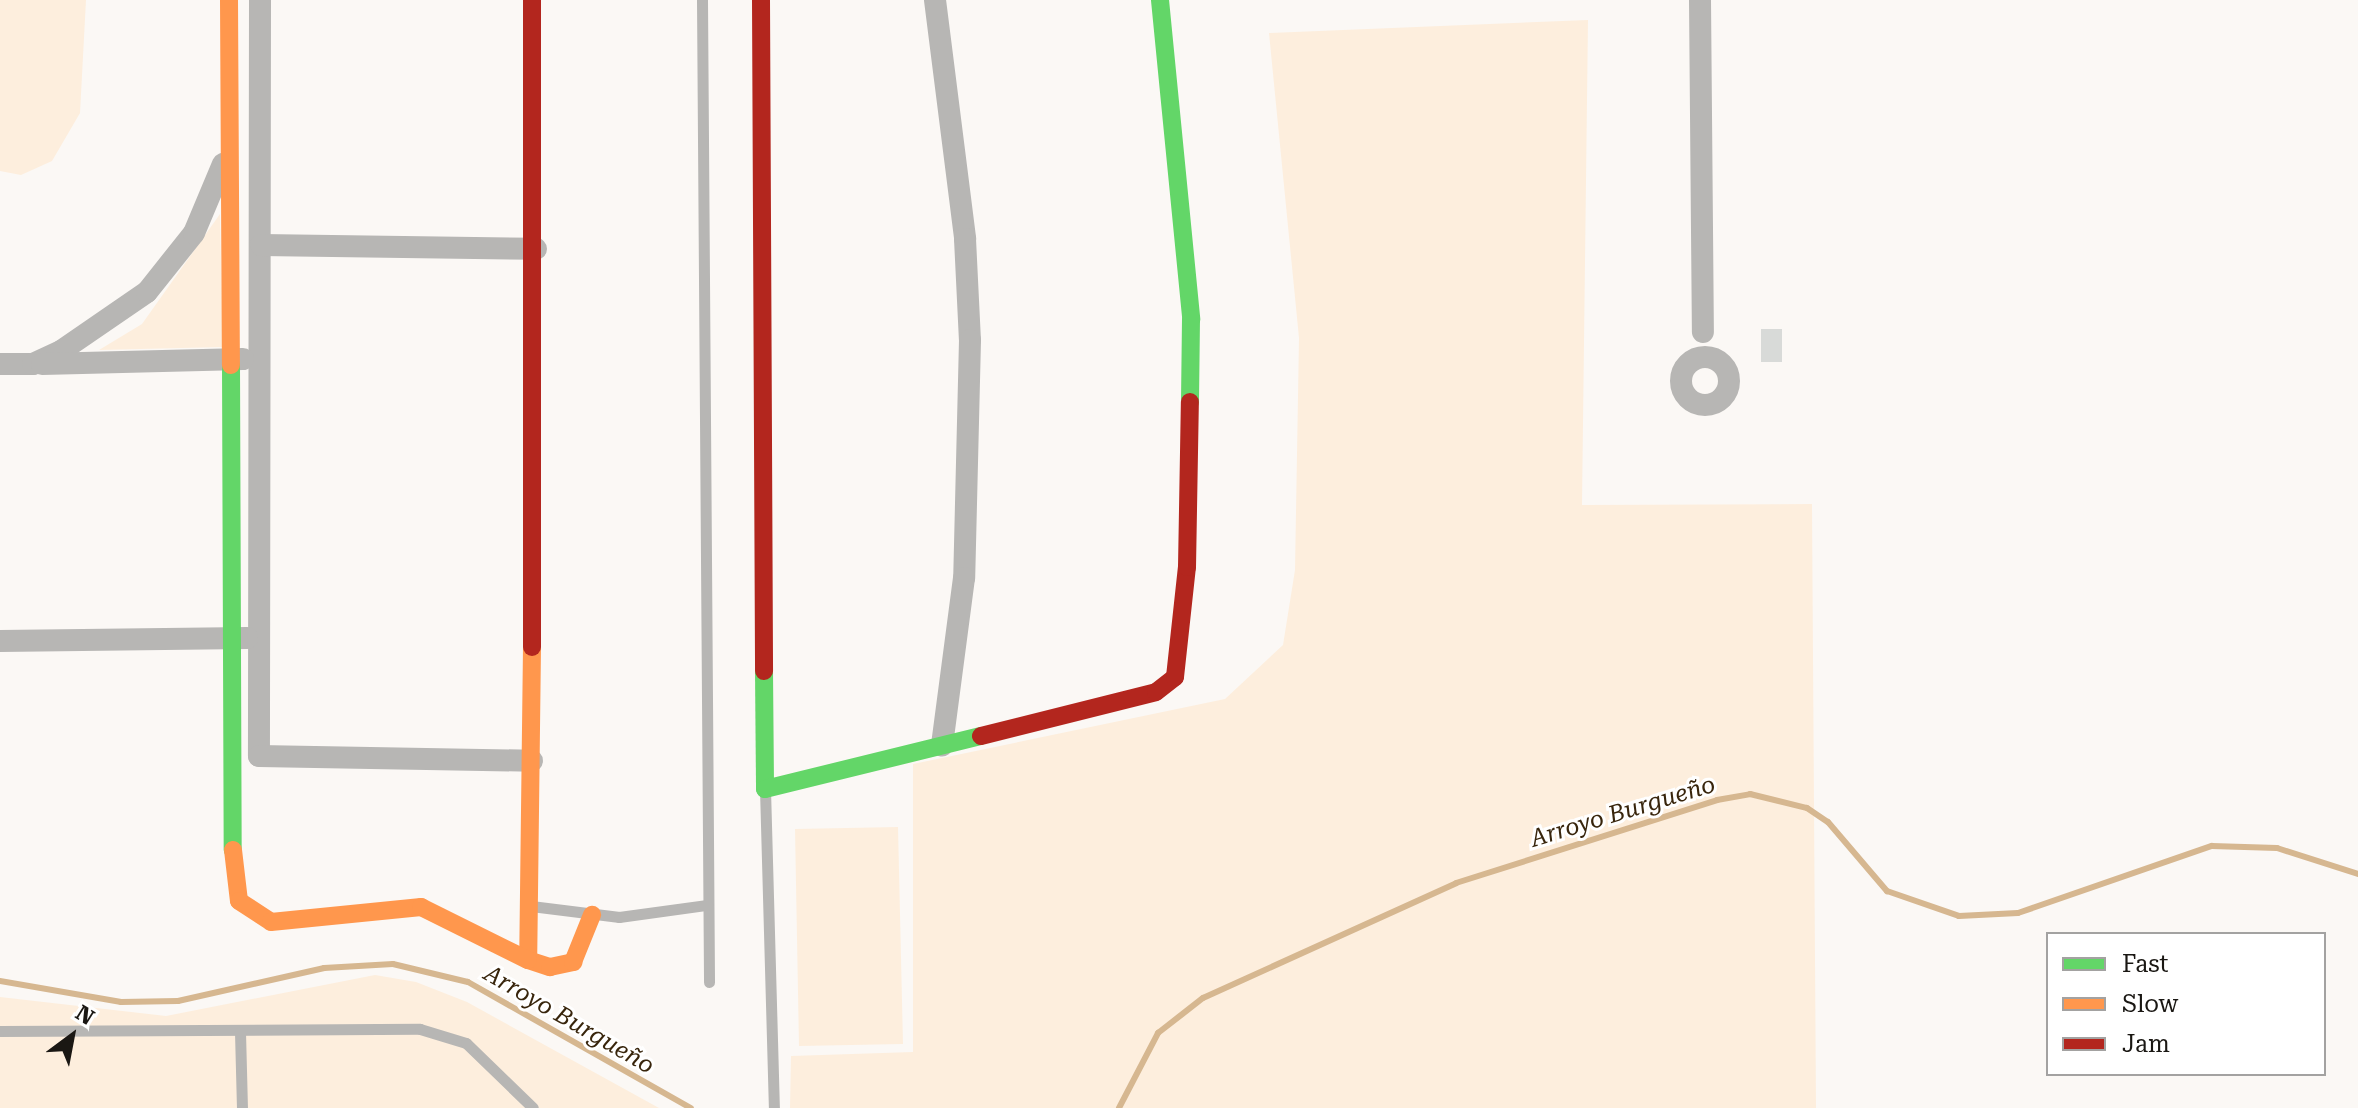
<!DOCTYPE html>
<html>
<head>
<meta charset="utf-8">
<style>
  body { margin:0 }
  #map { position:relative; width:2358px; height:1108px; overflow:hidden; background:#fbf8f5; font-family:"Roboto Serif",serif }
  div>[style] { position:absolute }
  .green>* { inset:0; background:#fdeedd }
  .stream>* { height:6px; margin:-3px; padding:0 3px; transform-origin:3px; border-radius:3px; background:#d6b790 }
  .building>* { inset:0; background:#d8dad8 }
  .lane>* { height:11px; margin:-5.5px; padding:0 5.5px; transform-origin:5.5px; border-radius:5.5px; background:#b7b6b4 }
  .street>* { height:22px; margin:-11px; padding:0 11px; transform-origin:11px; border-radius:11px; background:#b7b6b4 }
  .street>.ring { margin:-11px; padding:0; box-sizing:content-box; background:none; border:22px solid #b7b6b4; border-radius:50% }
  .fast>* { height:18px; margin:-9px; padding:0 9px; transform-origin:9px; border-radius:9px; background:#63d668 }
  .slow>* { height:18px; margin:-9px; padding:0 9px; transform-origin:9px; border-radius:9px; background:#ff974d }
  .jam>* { height:18px; margin:-9px; padding:0 9px; transform-origin:9px; border-radius:9px; background:#b3261e }
  span { translate:-50% -50%; white-space:nowrap; text-align:center; line-height:1.15; -webkit-text-stroke:6px #fff; paint-order:stroke }
  .water-label { font-size:24px; color:#38250c; font-style:italic }
  .legend { position:absolute; left:2046px; top:932px; width:280px; height:144px; box-sizing:border-box; background:#fff; border:2px solid #a3a2a1; margin:0; padding:10px 14px; list-style:none; font-size:24px; color:#1a1713 }
  .legend li { display:flex; align-items:center; gap:16px; height:40px }
  .legend b { width:40px; border:2px solid #a3a2a1 }
  .north { position:absolute; left:32px; top:996px; width:80px; height:80px; -webkit-text-stroke:6px #fff; paint-order:stroke; rotate:32deg; font-size:22px; font-weight:700; line-height:32px; text-align:center; color:#1a1713 }
  .north::after { content:''; display:block; margin:auto; width:28px; height:36px; background:#1a1713; clip-path:polygon(50% 0,100% 100%,50% 72%,0 100%) }
</style>
</head>
<body>
<div id="map">
  <div class="green">
    <div style="clip-path:polygon(0 0,86px 0,80px 113px,52px 161px,21px 175px,0 171px)"></div>
    <div style="clip-path:polygon(1588px 20px,1582px 505px,1812px 504px,1816px 1108px,790px 1108px,791px 1056px,913px 1052px,913px 764px,1225px 699px,1283px 645px,1295px 570px,1299px 338px,1269px 33px)"></div>
    <div style="clip-path:polygon(220px 214px,223px 347px,99px 350px,142px 324px)"></div>
    <div style="clip-path:polygon(898px 827px,903px 1044px,799px 1046px,795px 829px)"></div>
    <div style="clip-path:polygon(375px 975px,416px 982px,467px 1002px,659px 1108px,0 1108px,0 997px,166px 1016px)"></div>
  </div>
  <div class="stream">
    <div style="left:0;top:981px;width:123px;rotate:9.8deg"></div>
    <div style="left:121px;top:1002px;width:57px;rotate:-1deg"></div>
    <div style="left:178px;top:1001px;width:150px;rotate:-12.7deg"></div>
    <div style="left:324px;top:968px;width:69px;rotate:-3.3deg"></div>
    <div style="left:393px;top:964px;width:77px;rotate:13.5deg"></div>
    <div style="left:468px;top:982px;width:256px;rotate:29.5deg"></div>
    <div style="left:1119px;top:1108px;width:85px;rotate:-62.5deg"></div>
    <div style="left:1158px;top:1033px;width:57px;rotate:-37.9deg"></div>
    <div style="left:1203px;top:998px;width:278px;rotate:-24.4deg"></div>
    <div style="left:1456px;top:883px;width:274px;rotate:-17.6deg"></div>
    <div style="left:1717px;top:800px;width:34px;rotate:-10deg"></div>
    <div style="left:1750px;top:794px;width:59px;rotate:13.8deg"></div>
    <div style="left:1807px;top:808px;width:25px;rotate:34deg"></div>
    <div style="left:1828px;top:822px;width:91px;rotate:49.5deg"></div>
    <div style="left:1887px;top:891px;width:76px;rotate:19.1deg"></div>
    <div style="left:1959px;top:916px;width:59px;rotate:-2.9deg"></div>
    <div style="left:2018px;top:913px;width:205px;rotate:-19.1deg"></div>
    <div style="left:2212px;top:846px;width:65px;rotate:1.8deg"></div>
    <div style="left:2277px;top:848px;width:85px;rotate:17.8deg"></div>
  </div>
  <div class="building">
    <div style="clip-path:polygon(1761px 329px,1782px 329px,1782px 362px,1761px 362px)"></div>
  </div>
  <div class="lane">
    <div style="left:702px;top:0;width:982px;rotate:89.59deg"></div>
    <div style="left:765px;top:789px;width:319px;rotate:88.4deg"></div>
    <div style="left:531px;top:906px;width:89px;rotate:7.1deg"></div>
    <div style="left:619px;top:917px;width:89px;rotate:-7.8deg"></div>
    <div style="left:0;top:1031px;width:420px;rotate:-0.3deg"></div>
    <div style="left:420px;top:1029px;width:48px;rotate:16.9deg"></div>
    <div style="left:466px;top:1043px;width:93px;rotate:44.1deg"></div>
    <div style="left:240px;top:1032px;width:76px;rotate:88.5deg"></div>
  </div>
  <div class="street">
    <div style="left:260px;top:0;width:756px;rotate:90.08deg"></div>
    <div style="left:259px;top:756px;width:273px;rotate:1deg"></div>
    <div style="left:935px;top:0;width:241px;rotate:82.8deg"></div>
    <div style="left:965px;top:239px;width:101px;rotate:87.2deg"></div>
    <div style="left:970px;top:340px;width:238px;rotate:91.4deg"></div>
    <div style="left:964px;top:578px;width:169px;rotate:97.5deg"></div>
    <div style="left:1700px;top:0;width:332px;rotate:89.5deg"></div>
    <div style="left:261px;top:245px;width:275px;rotate:0.8deg"></div>
    <div class="ring" style="left:1681px;top:357px;width:26px;height:26px"></div>
    <div style="left:0;top:364px;width:33px"></div>
    <div style="left:33px;top:364px;width:31px;rotate:-25deg"></div>
    <div style="left:61px;top:351px;width:104px;rotate:-34.5deg"></div>
    <div style="left:147px;top:292px;width:75px;rotate:-51.5deg"></div>
    <div style="left:194px;top:233px;width:75px;rotate:-67.2deg"></div>
    <div style="left:42px;top:364px;width:201px;rotate:-1.4deg"></div>
    <div style="left:0;top:641px;width:247px;rotate:-0.7deg"></div>
  </div>
  <div class="fast">
    <div style="left:1160px;top:0;width:321px;rotate:84.4deg"></div>
    <div style="left:1191px;top:319px;width:83px;rotate:90.7deg"></div>
    <div style="left:231px;top:365px;width:485px;rotate:89.8deg"></div>
    <div style="left:764px;top:671px;width:118px;rotate:89.5deg"></div>
    <div style="left:765px;top:789px;width:222px;rotate:-13.8deg"></div>
  </div>
  <div class="slow">
    <div style="left:229px;top:0;width:365px;rotate:89.7deg"></div>
    <div style="left:532px;top:647px;width:313px;rotate:90.7deg"></div>
    <div style="left:528px;top:960px;width:23px;rotate:18deg"></div>
    <div style="left:550px;top:967px;width:24px;rotate:-12deg"></div>
    <div style="left:573px;top:962px;width:51px;rotate:-68deg"></div>
    <div style="left:233px;top:850px;width:51px;rotate:83.3deg"></div>
    <div style="left:239px;top:901px;width:38px;rotate:33deg"></div>
    <div style="left:271px;top:922px;width:151px;rotate:-5.7deg"></div>
    <div style="left:421px;top:907px;width:119px;rotate:26.4deg"></div>
  </div>
  <div class="jam">
    <div style="left:761px;top:0;width:671px;rotate:89.74deg"></div>
    <div style="left:532px;top:647px;width:647px;rotate:-90deg"></div>
    <div style="left:981px;top:736px;width:180px;rotate:-14.1deg"></div>
    <div style="left:1156px;top:692px;width:24px;rotate:-38deg"></div>
    <div style="left:1175px;top:677px;width:111px;rotate:-83.8deg"></div>
    <div style="left:1187px;top:567px;width:165px;rotate:-89deg"></div>
  </div>
  <div class="water-label">
    <span style="left:1623px;top:812px;rotate:-17deg">Arroyo Burgueño</span>
    <span style="left:569px;top:1020px;rotate:30deg">Arroyo Burgueño</span>
  </div>
  <ul class="legend">
  <li><b style="height:10px;background:#63d668"></b>Fast</li>
  <li><b style="height:10px;background:#ff974d"></b>Slow</li>
  <li><b style="height:10px;background:#b3261e"></b>Jam</li>
  </ul>
  <div class="north">N</div>
</div>
</body>
</html>
